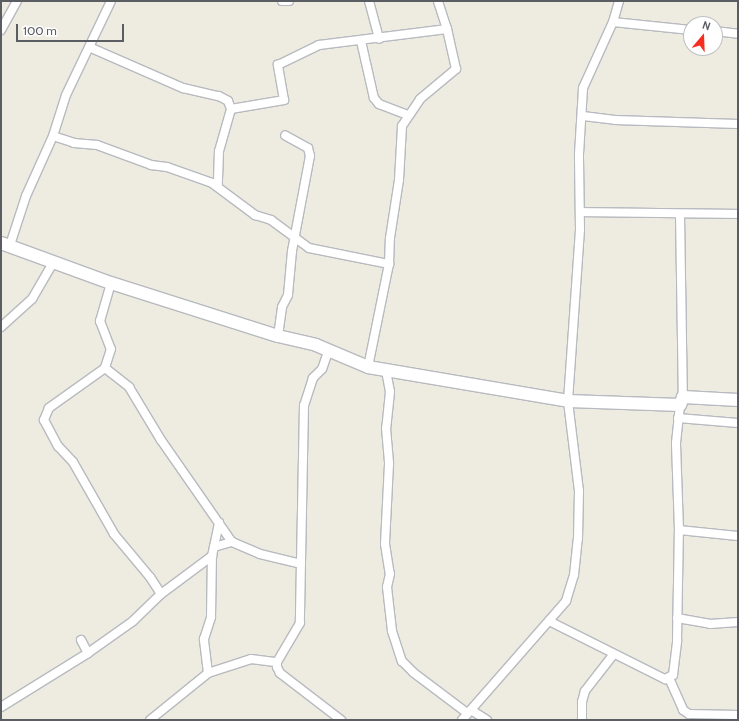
<!DOCTYPE html>
<html>
<head>
<meta charset="utf-8">
<style>
  body { margin:0 }
  #map { position:relative; width:739px; height:721px; overflow:hidden; background:#eeebe1; font-family:Cabin,sans-serif }
  div>[style] { position:absolute }
  .roads { filter:drop-shadow(1px 0 #b7babf) drop-shadow(-1px 0 #b7babf) drop-shadow(0 1px #b7babf) drop-shadow(0 -1px #b7babf) }
  .street>* { height:8px; margin:-4px; padding:0 4px; transform-origin:4px; border-radius:4px; background:#fff }
  .secondary>* { height:12px; margin:-6px; padding:0 6px; transform-origin:6px; border-radius:6px; background:#fff }
  span { translate:-50% -50%; white-space:nowrap; text-align:center; line-height:1.15; -webkit-text-stroke:3px #fff; paint-order:stroke }
  .frame { position:absolute; inset:0; border:2px solid #5a5e63; pointer-events:none }
  .north { position:absolute; left:683px; top:16px; width:40px; height:40px; box-sizing:border-box; background:#fff; border:1px solid #bdbfc1; border-radius:50%; rotate:19deg; font-size:11px; font-weight:700; line-height:16px; text-align:center; color:#5a5e63 }
  .north::after { content:''; display:block; margin:auto; width:14px; height:18px; background:#f52e20; clip-path:polygon(50% 0,100% 100%,50% 72%,0 100%) }
  .scale { position:absolute; left:16px; top:24px; width:108px; height:18px; box-sizing:border-box; border:2px solid #5a5e63; border-top:0; padding-left:5px; font-size:12px; line-height:14px; white-space:nowrap; color:#5a5e63; -webkit-text-stroke:3px #fff; paint-order:stroke }
</style>
</head>
<body>
<div id="map">
  <div class="roads">
    <div class="street">
      <div style="left:282px;top:1px;width:7px"></div>
      <div style="left:369px;top:1px;width:39px;rotate:75deg"></div>
      <div style="left:613px;top:22px;width:78px;rotate:5.9deg"></div>
      <div style="left:1px;top:30px;width:33px;rotate:-61deg"></div>
      <div style="left:715px;top:31px;width:23px;rotate:7deg"></div>
      <div style="left:361px;top:41px;width:58px;rotate:77.2deg"></div>
      <div style="left:374px;top:98px;width:8px;rotate:50deg"></div>
      <div style="left:379px;top:104px;width:30px;rotate:21deg"></div>
      <div style="left:89px;top:47px;width:103px;rotate:23.6deg"></div>
      <div style="left:183px;top:88px;width:37px;rotate:13deg"></div>
      <div style="left:219px;top:96px;width:10px;rotate:29deg"></div>
      <div style="left:228px;top:101px;width:9px;rotate:69deg"></div>
      <div style="left:231px;top:109px;width:44px;rotate:105.9deg"></div>
      <div style="left:219px;top:151px;width:35px;rotate:92deg"></div>
      <div style="left:231px;top:109px;width:54px;rotate:-9.6deg"></div>
      <div style="left:284px;top:100px;width:36px;rotate:-100deg"></div>
      <div style="left:278px;top:65px;width:46px;rotate:-26deg"></div>
      <div style="left:319px;top:45px;width:129px;rotate:-7.1deg"></div>
      <div style="left:583px;top:116px;width:32px;rotate:7deg"></div>
      <div style="left:615px;top:120px;width:123px;rotate:1.9deg"></div>
      <div style="left:53px;top:136px;width:22px;rotate:18deg"></div>
      <div style="left:74px;top:143px;width:23px;rotate:5deg"></div>
      <div style="left:97px;top:145px;width:58px;rotate:20.3deg"></div>
      <div style="left:151px;top:165px;width:16px;rotate:7deg"></div>
      <div style="left:167px;top:167px;width:48px;rotate:19.6deg"></div>
      <div style="left:212px;top:183px;width:54px;rotate:36.7deg"></div>
      <div style="left:255px;top:215px;width:17px;rotate:17deg"></div>
      <div style="left:271px;top:220px;width:47px;rotate:36.4deg"></div>
      <div style="left:309px;top:248px;width:82px;rotate:11.3deg"></div>
      <div style="left:580px;top:212px;width:158px;rotate:0.7deg"></div>
      <div style="left:680px;top:214px;width:183px;rotate:89.1deg"></div>
      <div style="left:10px;top:245px;width:52px;rotate:-71.9deg"></div>
      <div style="left:26px;top:196px;width:66px;rotate:-65.8deg"></div>
      <div style="left:53px;top:136px;width:43px;rotate:-72.4deg"></div>
      <div style="left:66px;top:95px;width:104px;rotate:-64.4deg"></div>
      <div style="left:111px;top:283px;width:40px;rotate:106deg"></div>
      <div style="left:100px;top:321px;width:30px;rotate:69deg"></div>
      <div style="left:111px;top:349px;width:20px;rotate:108deg"></div>
      <div style="left:105px;top:368px;width:31px;rotate:38deg"></div>
      <div style="left:129px;top:387px;width:62px;rotate:58.9deg"></div>
      <div style="left:161px;top:440px;width:124px;rotate:55.2deg"></div>
      <div style="left:232px;top:542px;width:30px;rotate:23deg"></div>
      <div style="left:260px;top:554px;width:42px;rotate:13.7deg"></div>
      <div style="left:1px;top:327px;width:42px;rotate:-42.1deg"></div>
      <div style="left:32px;top:299px;width:44px;rotate:-59.9deg"></div>
      <div style="left:278px;top:336px;width:29px;rotate:-82deg"></div>
      <div style="left:282px;top:307px;width:13px;rotate:-63deg"></div>
      <div style="left:288px;top:295px;width:44px;rotate:-84.8deg"></div>
      <div style="left:292px;top:251px;width:97px;rotate:-79.3deg"></div>
      <div style="left:310px;top:156px;width:8px;rotate:-104deg"></div>
      <div style="left:308px;top:148px;width:26px;rotate:-151deg"></div>
      <div style="left:329px;top:349px;width:21px;rotate:109deg"></div>
      <div style="left:322px;top:369px;width:13px;rotate:135deg"></div>
      <div style="left:313px;top:378px;width:28px;rotate:108deg"></div>
      <div style="left:304px;top:405px;width:218px;rotate:91.1deg"></div>
      <div style="left:300px;top:623px;width:45px;rotate:120.5deg"></div>
      <div style="left:277px;top:662px;width:5px;rotate:90deg"></div>
      <div style="left:277px;top:667px;width:7px;rotate:63deg"></div>
      <div style="left:280px;top:673px;width:77px;rotate:37.6deg"></div>
      <div style="left:368px;top:367px;width:105px;rotate:-78.5deg"></div>
      <div style="left:389px;top:264px;width:26px;rotate:-88deg"></div>
      <div style="left:390px;top:238px;width:59px;rotate:-81.2deg"></div>
      <div style="left:399px;top:180px;width:54px;rotate:-86.8deg"></div>
      <div style="left:402px;top:126px;width:32px;rotate:-56deg"></div>
      <div style="left:420px;top:99px;width:47px;rotate:-39.8deg"></div>
      <div style="left:456px;top:69px;width:41px;rotate:-102.7deg"></div>
      <div style="left:447px;top:29px;width:29px;rotate:-108deg"></div>
      <div style="left:105px;top:368px;width:69px;rotate:144.5deg"></div>
      <div style="left:49px;top:408px;width:13px;rotate:113deg"></div>
      <div style="left:44px;top:420px;width:30px;rotate:62deg"></div>
      <div style="left:58px;top:446px;width:22px;rotate:47deg"></div>
      <div style="left:73px;top:462px;width:83px;rotate:60.3deg"></div>
      <div style="left:114px;top:534px;width:56px;rotate:50.1deg"></div>
      <div style="left:150px;top:577px;width:20px;rotate:57deg"></div>
      <div style="left:386px;top:371px;width:21px;rotate:79deg"></div>
      <div style="left:390px;top:392px;width:36px;rotate:96deg"></div>
      <div style="left:386px;top:428px;width:36px;rotate:85deg"></div>
      <div style="left:389px;top:464px;width:80px;rotate:92.9deg"></div>
      <div style="left:385px;top:544px;width:30px;rotate:81deg"></div>
      <div style="left:390px;top:574px;width:13px;rotate:103deg"></div>
      <div style="left:387px;top:587px;width:44px;rotate:83.5deg"></div>
      <div style="left:392px;top:631px;width:32px;rotate:72deg"></div>
      <div style="left:402px;top:661px;width:17px;rotate:45deg"></div>
      <div style="left:414px;top:673px;width:66px;rotate:37deg"></div>
      <div style="left:678px;top:418px;width:60px;rotate:4.8deg"></div>
      <div style="left:679px;top:530px;width:59px;rotate:5.8deg"></div>
      <div style="left:214px;top:547px;width:19px;rotate:-16deg"></div>
      <div style="left:677px;top:618px;width:34px;rotate:10deg"></div>
      <div style="left:710px;top:624px;width:28px;rotate:-4deg"></div>
      <div style="left:549px;top:621px;width:130px;rotate:26.6deg"></div>
      <div style="left:665px;top:679px;width:9px;rotate:-27deg"></div>
      <div style="left:673px;top:675px;width:35px;rotate:-83deg"></div>
      <div style="left:677px;top:640px;width:110px;rotate:-89deg"></div>
      <div style="left:679px;top:530px;width:87px;rotate:-92deg"></div>
      <div style="left:676px;top:443px;width:38px;rotate:-84deg"></div>
      <div style="left:81px;top:640px;width:15px;rotate:62deg"></div>
      <div style="left:208px;top:673px;width:34px;rotate:-97deg"></div>
      <div style="left:204px;top:639px;width:23px;rotate:-72deg"></div>
      <div style="left:211px;top:617px;width:61px;rotate:-89.1deg"></div>
      <div style="left:669px;top:678px;width:35px;rotate:66deg"></div>
      <div style="left:683px;top:710px;width:7px;rotate:34deg"></div>
      <div style="left:689px;top:714px;width:49px;rotate:1.2deg"></div>
      <div style="left:1px;top:707px;width:102px;rotate:-31.8deg"></div>
      <div style="left:88px;top:653px;width:55px;rotate:-35.4deg"></div>
      <div style="left:133px;top:621px;width:39px;rotate:-44deg"></div>
      <div style="left:161px;top:594px;width:64px;rotate:-36.7deg"></div>
      <div style="left:212px;top:556px;width:34px;rotate:-78deg"></div>
      <div style="left:471px;top:710px;width:19px;rotate:32deg"></div>
      <div style="left:150px;top:720px;width:75px;rotate:-39deg"></div>
      <div style="left:208px;top:673px;width:45px;rotate:-18deg"></div>
      <div style="left:251px;top:659px;width:26px;rotate:7deg"></div>
      <div style="left:462px;top:720px;width:158px;rotate:-48.8deg"></div>
      <div style="left:566px;top:601px;width:27px;rotate:-73deg"></div>
      <div style="left:574px;top:575px;width:36px;rotate:-84deg"></div>
      <div style="left:578px;top:539px;width:48px;rotate:-88.8deg"></div>
      <div style="left:579px;top:491px;width:91px;rotate:-97deg"></div>
      <div style="left:568px;top:401px;width:171px;rotate:-86deg"></div>
      <div style="left:580px;top:230px;width:76px;rotate:-90.8deg"></div>
      <div style="left:579px;top:154px;width:66px;rotate:-86.5deg"></div>
      <div style="left:583px;top:88px;width:72px;rotate:-65.6deg"></div>
      <div style="left:613px;top:22px;width:22px;rotate:-74deg"></div>
      <div style="left:582px;top:720px;width:18px;rotate:-90deg"></div>
      <div style="left:582px;top:702px;width:11px;rotate:-75deg"></div>
      <div style="left:585px;top:691px;width:46px;rotate:-52.1deg"></div>
    </div>
    <div class="secondary">
      <div style="left:1px;top:243px;width:117px;rotate:20deg"></div>
      <div style="left:111px;top:283px;width:175px;rotate:17.6deg"></div>
      <div style="left:278px;top:336px;width:39px;rotate:13deg"></div>
      <div style="left:316px;top:345px;width:56px;rotate:22.9deg"></div>
      <div style="left:368px;top:367px;width:203px;rotate:9.6deg"></div>
      <div style="left:568px;top:401px;width:112px;rotate:2deg"></div>
      <div style="left:680px;top:405px;width:9px;rotate:-69deg"></div>
      <div style="left:683px;top:397px;width:55px;rotate:3.1deg"></div>
    </div>
  </div>
  <div class="frame"></div>
  <div class="north">N</div>
  <div class="scale">100 m</div>
</div>
</body>
</html>
